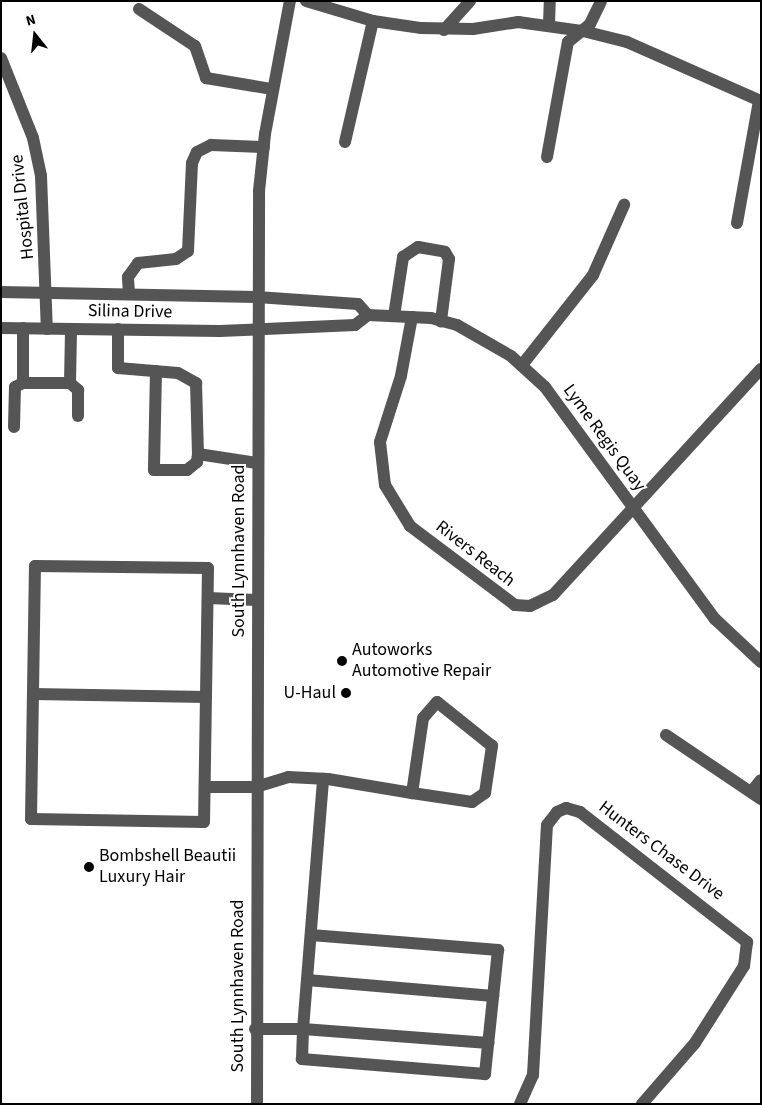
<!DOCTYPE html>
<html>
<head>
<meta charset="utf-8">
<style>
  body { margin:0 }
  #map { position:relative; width:762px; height:1105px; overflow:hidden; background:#fff; font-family:"Source Sans 3",sans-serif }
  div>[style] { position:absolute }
  .minor>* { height:12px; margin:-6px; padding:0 6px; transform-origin:6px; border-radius:6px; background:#555 }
  .dots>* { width:14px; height:14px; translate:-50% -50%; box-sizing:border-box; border:2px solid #fff; border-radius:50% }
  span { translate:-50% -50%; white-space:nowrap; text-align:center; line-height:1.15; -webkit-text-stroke:4px #fff; paint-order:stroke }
  .street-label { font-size:18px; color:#000 }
  .poi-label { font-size:18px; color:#000 }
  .left { translate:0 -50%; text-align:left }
  .right { translate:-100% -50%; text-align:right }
  .frame { position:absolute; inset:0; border:2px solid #000; pointer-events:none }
  .north { position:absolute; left:10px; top:10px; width:50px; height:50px; -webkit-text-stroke:4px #fff; paint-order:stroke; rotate:344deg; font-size:14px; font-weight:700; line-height:20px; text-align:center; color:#000 }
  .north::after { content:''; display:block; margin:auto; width:18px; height:22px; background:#000; clip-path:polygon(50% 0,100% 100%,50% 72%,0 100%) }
</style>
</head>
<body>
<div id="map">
  <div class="minor">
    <div style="left:306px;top:1px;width:70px;rotate:16.6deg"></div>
    <div style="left:373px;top:21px;width:49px;rotate:8.3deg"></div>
    <div style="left:421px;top:28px;width:52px;rotate:1.1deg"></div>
    <div style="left:473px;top:29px;width:46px;rotate:-8.8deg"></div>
    <div style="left:518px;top:22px;width:66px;rotate:7.9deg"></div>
    <div style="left:583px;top:31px;width:45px;rotate:14deg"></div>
    <div style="left:627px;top:42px;width:146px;rotate:23.8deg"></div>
    <div style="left:139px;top:9px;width:67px;rotate:33.5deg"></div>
    <div style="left:195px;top:46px;width:34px;rotate:71deg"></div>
    <div style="left:206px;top:78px;width:67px;rotate:9.5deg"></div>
    <div style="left:549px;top:24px;width:23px;rotate:-88deg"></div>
    <div style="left:444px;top:30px;width:39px;rotate:-48deg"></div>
    <div style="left:1px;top:58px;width:86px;rotate:68.2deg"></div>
    <div style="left:33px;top:138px;width:39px;rotate:78deg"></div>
    <div style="left:41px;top:176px;width:153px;rotate:87.8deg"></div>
    <div style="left:345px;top:142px;width:124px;rotate:-77deg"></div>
    <div style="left:547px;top:157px;width:117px;rotate:-79.7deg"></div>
    <div style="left:568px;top:42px;width:28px;rotate:-39deg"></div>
    <div style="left:590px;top:24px;width:25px;rotate:-64deg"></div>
    <div style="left:737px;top:223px;width:124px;rotate:-79.8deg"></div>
    <div style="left:1px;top:292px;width:256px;rotate:1.1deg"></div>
    <div style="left:257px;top:297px;width:101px;rotate:4deg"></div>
    <div style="left:358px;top:304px;width:15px;rotate:48deg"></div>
    <div style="left:129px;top:293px;width:16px;rotate:-94deg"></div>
    <div style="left:128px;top:277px;width:17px;rotate:-54deg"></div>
    <div style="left:138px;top:263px;width:38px;rotate:-6deg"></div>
    <div style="left:176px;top:259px;width:14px;rotate:-34deg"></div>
    <div style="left:188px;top:251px;width:88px;rotate:-87.4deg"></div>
    <div style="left:192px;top:163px;width:12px;rotate:-66deg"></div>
    <div style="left:197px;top:152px;width:16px;rotate:-27deg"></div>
    <div style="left:211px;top:145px;width:53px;rotate:2.2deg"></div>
    <div style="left:394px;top:316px;width:60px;rotate:-81.3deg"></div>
    <div style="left:403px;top:257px;width:18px;rotate:-34deg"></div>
    <div style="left:418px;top:247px;width:27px;rotate:10deg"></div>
    <div style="left:445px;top:252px;width:8px;rotate:60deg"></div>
    <div style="left:449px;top:259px;width:63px;rotate:97.4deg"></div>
    <div style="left:412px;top:317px;width:60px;rotate:100.6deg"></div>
    <div style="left:401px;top:376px;width:69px;rotate:107.7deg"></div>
    <div style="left:380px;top:442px;width:43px;rotate:83.4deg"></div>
    <div style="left:385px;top:485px;width:48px;rotate:58.6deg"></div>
    <div style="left:410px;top:526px;width:131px;rotate:37deg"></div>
    <div style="left:515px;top:605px;width:15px;rotate:4deg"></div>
    <div style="left:530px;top:606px;width:25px;rotate:-26deg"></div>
    <div style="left:553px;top:595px;width:307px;rotate:-47.4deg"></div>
    <div style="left:1px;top:328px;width:219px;rotate:0.8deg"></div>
    <div style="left:220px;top:331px;width:135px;rotate:-2.5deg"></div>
    <div style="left:355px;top:325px;width:16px;rotate:-38deg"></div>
    <div style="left:368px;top:315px;width:63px;rotate:2.7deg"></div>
    <div style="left:431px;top:318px;width:27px;rotate:15deg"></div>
    <div style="left:457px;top:325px;width:62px;rotate:29.9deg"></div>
    <div style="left:511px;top:356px;width:46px;rotate:42.4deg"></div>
    <div style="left:545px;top:387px;width:288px;rotate:53.8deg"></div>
    <div style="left:715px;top:619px;width:63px;rotate:43.1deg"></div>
    <div style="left:23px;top:328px;width:55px;rotate:90deg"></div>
    <div style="left:23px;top:383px;width:47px"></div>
    <div style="left:70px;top:383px;width:54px;rotate:-88.9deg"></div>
    <div style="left:118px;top:329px;width:39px;rotate:90deg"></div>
    <div style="left:118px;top:368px;width:60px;rotate:4.8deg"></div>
    <div style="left:178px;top:373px;width:21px;rotate:29deg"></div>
    <div style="left:196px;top:383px;width:71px;rotate:88.4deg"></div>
    <div style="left:198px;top:454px;width:60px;rotate:8.7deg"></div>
    <div style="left:522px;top:365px;width:115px;rotate:-51.7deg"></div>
    <div style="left:593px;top:275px;width:77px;rotate:-66.1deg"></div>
    <div style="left:156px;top:371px;width:99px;rotate:91.2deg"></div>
    <div style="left:154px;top:470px;width:33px"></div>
    <div style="left:187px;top:470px;width:13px;rotate:-39deg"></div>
    <div style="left:197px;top:462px;width:8px;rotate:-83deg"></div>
    <div style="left:70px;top:383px;width:11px;rotate:41deg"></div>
    <div style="left:78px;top:390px;width:26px;rotate:90deg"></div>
    <div style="left:14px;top:427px;width:40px;rotate:-88.6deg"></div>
    <div style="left:15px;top:387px;width:9px;rotate:-27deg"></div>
    <div style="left:35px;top:566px;width:173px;rotate:0.7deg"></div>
    <div style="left:208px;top:568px;width:254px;rotate:90.9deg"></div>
    <div style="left:204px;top:822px;width:173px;rotate:-179deg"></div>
    <div style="left:31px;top:819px;width:253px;rotate:-89.1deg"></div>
    <div style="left:208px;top:598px;width:48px;rotate:2.4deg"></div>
    <div style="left:33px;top:694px;width:173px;rotate:1deg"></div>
    <div style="left:666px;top:735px;width:115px;rotate:34deg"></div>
    <div style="left:205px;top:787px;width:51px"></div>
    <div style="left:256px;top:787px;width:34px;rotate:-17deg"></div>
    <div style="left:288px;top:777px;width:40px;rotate:2.9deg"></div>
    <div style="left:328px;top:779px;width:85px;rotate:9.5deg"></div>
    <div style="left:412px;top:793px;width:61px;rotate:8.5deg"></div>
    <div style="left:472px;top:802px;width:16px;rotate:-35deg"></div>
    <div style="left:485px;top:793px;width:48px;rotate:-81.5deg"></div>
    <div style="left:492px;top:746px;width:70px;rotate:-141.3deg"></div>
    <div style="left:437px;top:702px;width:21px;rotate:131deg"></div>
    <div style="left:423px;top:718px;width:76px;rotate:98.3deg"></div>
    <div style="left:752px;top:791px;width:14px;rotate:-51deg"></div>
    <div style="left:311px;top:935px;width:188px;rotate:4.6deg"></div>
    <div style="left:498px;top:950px;width:125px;rotate:96deg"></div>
    <div style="left:485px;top:1074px;width:184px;rotate:-175.3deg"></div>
    <div style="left:302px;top:1059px;width:30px;rotate:-88deg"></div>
    <div style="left:303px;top:1029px;width:186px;rotate:4.3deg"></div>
    <div style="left:307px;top:980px;width:187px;rotate:4.9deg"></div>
    <div style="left:255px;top:1029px;width:48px"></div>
    <div style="left:303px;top:1029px;width:251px;rotate:-85.4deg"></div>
    <div style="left:257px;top:1104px;width:913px;rotate:-89.87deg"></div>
    <div style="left:259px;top:191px;width:57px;rotate:-84deg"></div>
    <div style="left:265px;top:134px;width:135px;rotate:-79.4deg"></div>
    <div style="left:520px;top:1104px;width:32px;rotate:-66deg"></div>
    <div style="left:533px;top:1075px;width:250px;rotate:-86.8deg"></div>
    <div style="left:547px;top:825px;width:16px;rotate:-52deg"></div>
    <div style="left:557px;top:812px;width:10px;rotate:-24deg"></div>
    <div style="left:566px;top:808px;width:15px;rotate:16deg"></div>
    <div style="left:580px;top:812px;width:212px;rotate:37.9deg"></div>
    <div style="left:747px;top:942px;width:24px;rotate:97deg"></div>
    <div style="left:744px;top:966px;width:91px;rotate:122.5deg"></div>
    <div style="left:695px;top:1043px;width:81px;rotate:131deg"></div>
  </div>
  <div class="dots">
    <div style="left:342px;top:661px;background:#000"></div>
    <div style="left:346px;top:693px;background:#000"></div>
    <div style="left:89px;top:867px;background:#000"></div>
  </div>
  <div class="street-label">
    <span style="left:23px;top:207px;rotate:-96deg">Hospital Drive</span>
    <span style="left:130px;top:312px;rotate:1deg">Silina Drive</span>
    <span style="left:604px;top:438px;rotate:54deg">Lyme Regis Quay</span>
    <span style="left:239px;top:551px;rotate:-90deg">South Lynnhaven Road</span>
    <span style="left:475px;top:554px;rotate:38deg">Rivers Reach</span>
    <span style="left:661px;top:851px;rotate:37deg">Hunters Chase Drive</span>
    <span style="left:238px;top:986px;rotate:-90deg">South Lynnhaven Road</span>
  </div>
  <div class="poi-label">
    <span class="left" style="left:352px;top:661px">Autoworks<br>Automotive Repair</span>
    <span class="right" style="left:336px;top:693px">U-Haul</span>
    <span class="left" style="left:99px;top:867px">Bombshell Beautii<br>Luxury Hair</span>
  </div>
  <div class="frame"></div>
  <div class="north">N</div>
</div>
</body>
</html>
